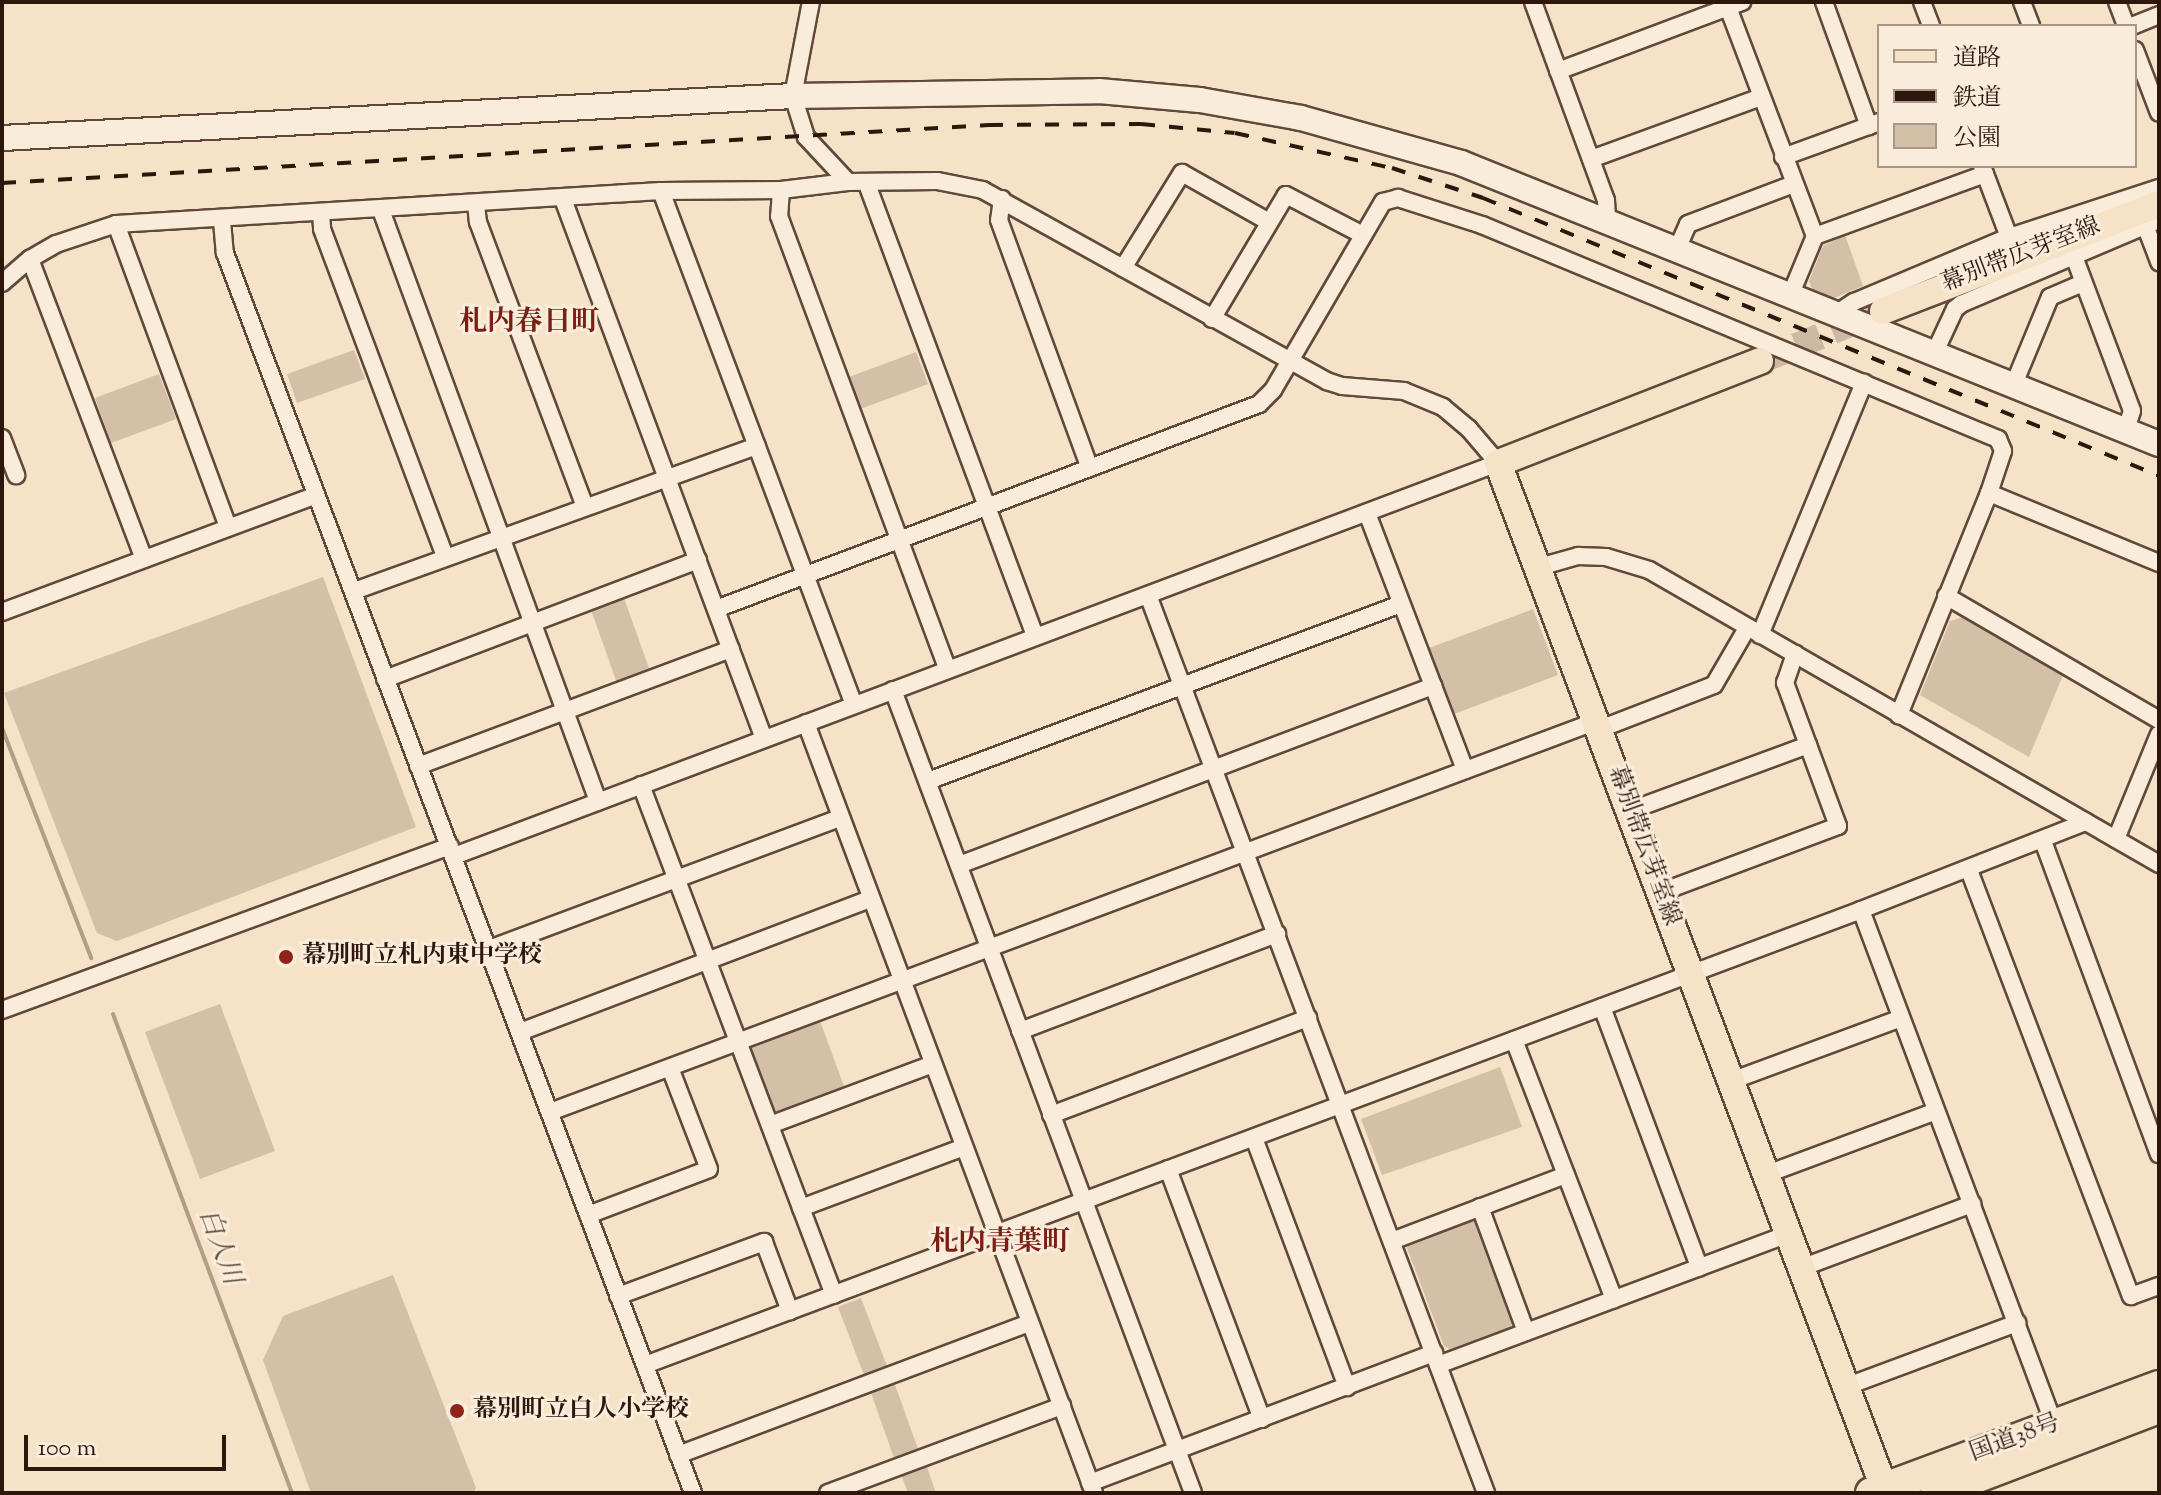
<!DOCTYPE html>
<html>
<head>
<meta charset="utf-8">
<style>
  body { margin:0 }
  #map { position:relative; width:2161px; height:1495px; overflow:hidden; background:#f6e2c7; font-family:"Sorts Mill Goudy","Noto Serif JP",serif }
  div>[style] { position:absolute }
  .green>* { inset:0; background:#d4bfa7 }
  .stream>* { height:4px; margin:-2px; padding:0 2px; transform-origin:2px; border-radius:2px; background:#b29d87 }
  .primary-tunnel>* { height:26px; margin-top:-13px; transform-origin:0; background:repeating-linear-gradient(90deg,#ceb9a2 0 26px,transparent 0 39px) }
  .roads { filter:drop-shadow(2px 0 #60493b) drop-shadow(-2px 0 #60493b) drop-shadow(0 2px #60493b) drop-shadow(0 -2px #60493b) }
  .street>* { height:16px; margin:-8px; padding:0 8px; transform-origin:8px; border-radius:8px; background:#f9ecdb }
  .secondary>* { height:24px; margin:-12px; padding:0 12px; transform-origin:12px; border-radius:12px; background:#f9ecdb }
  .primary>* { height:26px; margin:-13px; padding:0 13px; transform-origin:13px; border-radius:13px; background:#f6e2c7 }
  .highway>* { height:30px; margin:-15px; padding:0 15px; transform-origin:15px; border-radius:15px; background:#f6e2c7 }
  .rail>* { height:4px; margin-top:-2px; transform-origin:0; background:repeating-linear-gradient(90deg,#2e160c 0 14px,transparent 0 28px) }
  .dots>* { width:22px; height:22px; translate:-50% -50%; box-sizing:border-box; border:4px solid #f9ecdb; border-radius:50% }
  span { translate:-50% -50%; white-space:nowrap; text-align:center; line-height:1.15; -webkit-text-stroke:6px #f9ecdb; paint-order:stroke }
  .street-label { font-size:24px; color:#2e160c }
  .poi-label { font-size:24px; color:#2e160c; font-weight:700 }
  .left { translate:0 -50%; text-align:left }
  .water-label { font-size:26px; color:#634c3d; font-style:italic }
  .quarter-label { font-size:28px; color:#7a1f14; font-weight:700 }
  .frame { position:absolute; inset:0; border:4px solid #2e160c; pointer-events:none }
  .legend { position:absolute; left:1877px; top:24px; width:260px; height:144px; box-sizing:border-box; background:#f9ecdb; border:2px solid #a89688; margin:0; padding:10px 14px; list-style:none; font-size:24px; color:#2e160c }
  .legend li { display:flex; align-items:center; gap:16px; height:40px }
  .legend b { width:40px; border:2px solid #a89688 }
  .scale { position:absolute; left:24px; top:1435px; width:202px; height:36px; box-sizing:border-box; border:4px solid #2e160c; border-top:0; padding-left:10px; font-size:24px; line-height:28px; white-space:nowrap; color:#2e160c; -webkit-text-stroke:6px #f9ecdb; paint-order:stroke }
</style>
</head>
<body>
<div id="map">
  <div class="green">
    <div style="clip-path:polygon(1845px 235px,1863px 286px,1834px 298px,1813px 291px,1809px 281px,1823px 246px)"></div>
    <div style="clip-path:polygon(354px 350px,365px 379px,297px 403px,287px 374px)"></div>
    <div style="clip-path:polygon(916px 352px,928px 384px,860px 409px,849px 377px)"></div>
    <div style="clip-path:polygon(159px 374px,176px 419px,111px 443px,95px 398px)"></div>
    <div style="clip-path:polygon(323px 577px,416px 827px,117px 941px,97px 933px,4px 693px)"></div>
    <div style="clip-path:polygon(624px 598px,650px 671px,617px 683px,591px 610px)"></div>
    <div style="clip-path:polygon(1533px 609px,1558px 675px,1454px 714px,1429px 648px)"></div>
    <div style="clip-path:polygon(1963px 617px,2063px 675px,2029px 757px,1920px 695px,1950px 621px)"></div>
    <div style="clip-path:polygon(220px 1004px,275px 1151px,200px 1179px,145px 1032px)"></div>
    <div style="clip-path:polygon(820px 1021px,845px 1089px,773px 1115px,750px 1051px,752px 1046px)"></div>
    <div style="clip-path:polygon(1500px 1067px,1522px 1127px,1382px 1175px,1361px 1119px)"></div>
    <div style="clip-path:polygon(1470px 1219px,1476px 1222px,1514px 1320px,1511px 1327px,1450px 1349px,1444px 1346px,1407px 1248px,1410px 1241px)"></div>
    <div style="clip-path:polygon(393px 1275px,476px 1488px,473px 1493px,311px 1493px,263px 1360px,283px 1316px)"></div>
    <div style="clip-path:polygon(861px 1298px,887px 1366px,864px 1375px,838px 1307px)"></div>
    <div style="clip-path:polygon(894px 1382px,918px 1449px,894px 1458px,870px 1390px)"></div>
    <div style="clip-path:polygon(926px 1464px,936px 1493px,908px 1493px,901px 1474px)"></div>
  </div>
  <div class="stream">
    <div style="left:2px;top:728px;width:247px;rotate:68.8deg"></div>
    <div style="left:113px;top:1014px;width:511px;rotate:69.51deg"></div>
  </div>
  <div class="primary-tunnel">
    <div style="left:1760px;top:361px;width:121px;rotate:-22.3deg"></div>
  </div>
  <div class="roads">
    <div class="street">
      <div style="left:1533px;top:2px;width:211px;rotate:69.8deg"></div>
      <div style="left:1606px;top:200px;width:20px;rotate:87deg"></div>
      <div style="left:1726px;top:2px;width:250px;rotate:69.2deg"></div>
      <div style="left:1815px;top:236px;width:65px;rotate:112.6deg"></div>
      <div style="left:1824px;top:2px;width:132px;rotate:70.1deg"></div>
      <div style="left:1922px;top:2px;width:26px;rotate:69deg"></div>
      <div style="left:2022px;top:2px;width:26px;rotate:69deg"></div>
      <div style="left:2117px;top:2px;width:26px;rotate:69deg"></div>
      <div style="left:2132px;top:26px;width:29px;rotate:-22deg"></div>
      <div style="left:2135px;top:50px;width:67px;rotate:69.1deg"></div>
      <div style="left:1558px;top:71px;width:197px;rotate:-20.6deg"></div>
      <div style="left:1783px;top:157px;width:102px;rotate:-20deg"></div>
      <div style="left:1591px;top:159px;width:181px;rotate:-20deg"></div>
      <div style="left:1982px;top:166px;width:76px;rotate:69.2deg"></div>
      <div style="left:867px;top:184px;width:482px;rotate:69.6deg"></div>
      <div style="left:781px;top:190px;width:26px;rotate:94deg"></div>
      <div style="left:779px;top:216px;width:484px;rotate:69.6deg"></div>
      <div style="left:661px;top:191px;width:549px;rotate:69.42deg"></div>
      <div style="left:563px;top:199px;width:576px;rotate:69.58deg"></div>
      <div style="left:1002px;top:199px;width:21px;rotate:98deg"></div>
      <div style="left:999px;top:220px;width:264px;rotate:69.9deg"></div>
      <div style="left:476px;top:204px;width:18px;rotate:84deg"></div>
      <div style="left:478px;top:222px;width:303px;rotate:69.4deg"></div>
      <div style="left:381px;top:210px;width:630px;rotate:69.84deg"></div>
      <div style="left:321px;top:213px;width:16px;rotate:86deg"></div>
      <div style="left:322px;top:229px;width:350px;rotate:69.4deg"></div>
      <div style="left:222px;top:221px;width:32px;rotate:85deg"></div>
      <div style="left:225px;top:253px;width:1325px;rotate:69.32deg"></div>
      <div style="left:116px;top:224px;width:323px;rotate:69.7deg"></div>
      <div style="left:2145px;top:225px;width:40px;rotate:69deg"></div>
      <div style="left:1815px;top:236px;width:181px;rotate:-20deg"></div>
      <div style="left:1677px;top:249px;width:27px;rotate:-66deg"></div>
      <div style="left:1688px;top:224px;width:113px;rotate:-20.7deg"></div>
      <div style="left:30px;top:259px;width:321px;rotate:69.2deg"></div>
      <div style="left:2075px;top:259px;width:162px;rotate:69.4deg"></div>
      <div style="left:2132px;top:411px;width:20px;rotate:108deg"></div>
      <div style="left:1123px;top:268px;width:112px;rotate:-58.2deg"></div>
      <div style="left:1182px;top:173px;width:100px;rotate:29.4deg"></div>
      <div style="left:2px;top:283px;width:37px;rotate:-41deg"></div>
      <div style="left:30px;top:259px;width:30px;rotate:-30deg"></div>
      <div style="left:56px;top:244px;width:63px;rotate:-18.4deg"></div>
      <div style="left:116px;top:224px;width:546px;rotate:-3.47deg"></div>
      <div style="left:661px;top:191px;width:120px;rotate:-0.5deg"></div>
      <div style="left:781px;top:190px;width:67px;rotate:-6.8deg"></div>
      <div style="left:1836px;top:314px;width:22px;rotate:-34deg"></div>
      <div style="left:1854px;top:302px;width:168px;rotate:-22.8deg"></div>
      <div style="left:2009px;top:237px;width:158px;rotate:-18.1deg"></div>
      <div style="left:1212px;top:319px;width:144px;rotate:-59.2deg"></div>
      <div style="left:1286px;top:195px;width:87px;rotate:27.5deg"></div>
      <div style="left:1934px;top:354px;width:50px;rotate:-65deg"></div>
      <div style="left:1955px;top:309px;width:8px;rotate:-40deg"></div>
      <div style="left:1961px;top:304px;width:215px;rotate:-23deg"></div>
      <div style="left:2014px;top:384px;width:94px;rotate:-67.5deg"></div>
      <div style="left:2050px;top:297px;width:36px;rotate:-23deg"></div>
      <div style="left:2px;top:438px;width:40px;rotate:69deg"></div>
      <div style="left:1989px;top:493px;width:184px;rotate:22.4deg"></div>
      <div style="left:1367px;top:513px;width:275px;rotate:69.1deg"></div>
      <div style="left:1539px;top:567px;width:41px;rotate:-15.8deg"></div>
      <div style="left:1578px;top:556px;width:28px;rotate:2deg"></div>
      <div style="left:1606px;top:557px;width:45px;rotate:16.8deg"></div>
      <div style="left:1649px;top:570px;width:589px;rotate:29.96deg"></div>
      <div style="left:354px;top:591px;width:428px;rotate:-19.8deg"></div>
      <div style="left:1148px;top:595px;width:960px;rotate:69.37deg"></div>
      <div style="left:1946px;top:596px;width:246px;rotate:30.2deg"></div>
      <div style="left:716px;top:609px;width:580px;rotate:-20.68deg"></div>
      <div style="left:1259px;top:404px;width:20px;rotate:-45deg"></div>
      <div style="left:1273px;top:390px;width:218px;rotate:-59.7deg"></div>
      <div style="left:1383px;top:202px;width:16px;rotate:-15deg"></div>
      <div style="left:1398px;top:198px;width:88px;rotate:17.8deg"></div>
      <div style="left:1482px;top:225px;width:559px;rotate:22.53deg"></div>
      <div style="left:1998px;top:439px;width:13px;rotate:67deg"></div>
      <div style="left:2003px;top:451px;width:44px;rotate:108.4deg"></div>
      <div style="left:1989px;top:493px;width:240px;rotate:112.1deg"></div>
      <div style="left:2px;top:612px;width:335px;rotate:-20.4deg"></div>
      <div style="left:1760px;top:635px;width:273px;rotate:-67.6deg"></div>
      <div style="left:385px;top:679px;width:335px;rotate:-20.8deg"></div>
      <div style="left:893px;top:690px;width:857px;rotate:69.51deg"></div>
      <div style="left:806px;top:723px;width:822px;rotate:69.49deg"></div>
      <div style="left:1600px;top:729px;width:122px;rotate:-21.1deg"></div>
      <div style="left:1714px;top:685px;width:66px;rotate:-59.9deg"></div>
      <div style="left:418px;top:766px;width:334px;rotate:-20.5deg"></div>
      <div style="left:928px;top:781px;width:505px;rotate:-20.52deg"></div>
      <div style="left:641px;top:785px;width:545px;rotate:69.27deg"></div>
      <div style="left:1629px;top:811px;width:191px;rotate:-20.2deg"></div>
      <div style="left:2116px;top:839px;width:113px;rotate:-67.7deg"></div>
      <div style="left:2043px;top:841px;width:334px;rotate:69.7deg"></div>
      <div style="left:454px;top:856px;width:1116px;rotate:-20.63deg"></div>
      <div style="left:1498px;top:463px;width:45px;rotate:-130.5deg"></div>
      <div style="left:1469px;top:429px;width:34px;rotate:-140deg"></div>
      <div style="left:1443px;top:407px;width:42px;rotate:-157.7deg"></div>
      <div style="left:1404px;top:391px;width:62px;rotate:-175.4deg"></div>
      <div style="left:1342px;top:386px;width:16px;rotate:-162deg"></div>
      <div style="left:1327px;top:381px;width:393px;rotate:-151deg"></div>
      <div style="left:983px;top:190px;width:47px;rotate:-168.9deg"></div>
      <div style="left:937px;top:181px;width:89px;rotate:179.4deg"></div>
      <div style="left:848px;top:182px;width:62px;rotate:-133deg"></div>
      <div style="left:806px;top:137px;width:43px;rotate:-107.6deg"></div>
      <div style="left:793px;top:96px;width:96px;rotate:-79.2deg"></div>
      <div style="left:959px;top:865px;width:507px;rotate:-20.69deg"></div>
      <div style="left:1969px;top:870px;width:456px;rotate:69.2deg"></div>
      <div style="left:2131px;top:1296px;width:30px;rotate:-20deg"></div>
      <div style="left:1659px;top:893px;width:191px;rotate:-20.5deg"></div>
      <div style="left:1838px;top:826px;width:153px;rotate:-110.3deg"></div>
      <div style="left:1785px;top:683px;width:31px;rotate:-71deg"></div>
      <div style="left:1861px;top:910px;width:549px;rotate:69.42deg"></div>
      <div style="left:489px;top:949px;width:375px;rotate:-20.5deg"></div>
      <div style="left:1602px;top:1007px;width:278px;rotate:69.5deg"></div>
      <div style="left:2px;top:1010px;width:477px;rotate:-20.1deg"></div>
      <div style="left:1020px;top:1031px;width:275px;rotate:-20.7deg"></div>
      <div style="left:520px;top:1032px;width:375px;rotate:-20.8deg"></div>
      <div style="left:1514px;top:1040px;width:278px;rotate:68.9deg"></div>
      <div style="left:1731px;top:1081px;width:181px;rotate:-20.3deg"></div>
      <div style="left:550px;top:1112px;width:1118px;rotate:-20.48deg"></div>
      <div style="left:1051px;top:1115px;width:275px;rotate:-20.7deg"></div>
      <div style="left:770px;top:1125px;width:174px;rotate:-20.5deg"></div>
      <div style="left:1254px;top:1138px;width:266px;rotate:69.5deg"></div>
      <div style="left:1168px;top:1169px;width:267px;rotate:69.4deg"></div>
      <div style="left:1767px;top:1174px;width:180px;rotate:-20.4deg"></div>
      <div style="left:1480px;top:1207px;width:133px;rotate:69.8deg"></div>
      <div style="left:801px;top:1208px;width:174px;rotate:-20.5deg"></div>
      <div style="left:588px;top:1215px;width:129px;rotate:-20.8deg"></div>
      <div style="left:709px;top:1169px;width:108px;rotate:-111.1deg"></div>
      <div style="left:1392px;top:1241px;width:186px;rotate:-20.8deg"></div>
      <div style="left:1801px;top:1268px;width:183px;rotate:-20.5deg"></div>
      <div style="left:618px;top:1296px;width:156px;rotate:-20.3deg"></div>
      <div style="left:764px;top:1242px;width:74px;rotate:69.4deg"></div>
      <div style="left:645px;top:1365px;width:1298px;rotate:-20.51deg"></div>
      <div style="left:1861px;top:910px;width:241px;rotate:-21.4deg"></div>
      <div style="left:1438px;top:1365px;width:374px;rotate:-20.5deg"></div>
      <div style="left:1845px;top:1387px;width:184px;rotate:-20.4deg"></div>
      <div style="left:678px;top:1455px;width:375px;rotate:-20.6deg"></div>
      <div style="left:1090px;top:1483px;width:368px;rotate:-20.7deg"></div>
      <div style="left:828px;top:1493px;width:250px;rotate:-20.4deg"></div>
    </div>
    <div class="secondary">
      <div style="left:2px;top:138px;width:792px;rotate:-3.04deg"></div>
      <div style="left:793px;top:96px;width:306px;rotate:-0.9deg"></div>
      <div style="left:1099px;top:91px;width:101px;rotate:5.1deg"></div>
      <div style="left:1200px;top:100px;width:103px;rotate:10.1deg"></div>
      <div style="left:1301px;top:118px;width:166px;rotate:15.7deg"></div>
      <div style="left:1461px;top:163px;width:752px;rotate:21.93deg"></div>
    </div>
    <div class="primary">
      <div style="left:1883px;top:311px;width:296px;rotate:-21.2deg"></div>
      <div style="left:1760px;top:361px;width:281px;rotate:158.7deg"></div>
      <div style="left:1498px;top:463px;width:1101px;rotate:69.36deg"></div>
    </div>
    <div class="highway">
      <div style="left:1871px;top:1493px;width:307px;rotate:-20.4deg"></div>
      <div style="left:1936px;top:1493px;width:239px;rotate:-20.9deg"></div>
    </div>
  </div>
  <div class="rail">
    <div style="left:2px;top:183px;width:989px;rotate:-3.36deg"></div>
    <div style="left:989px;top:125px;width:152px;rotate:-0.4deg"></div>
    <div style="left:1141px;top:124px;width:94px;rotate:5.5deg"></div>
    <div style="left:1235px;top:133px;width:161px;rotate:12.6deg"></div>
    <div style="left:1392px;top:168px;width:96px;rotate:18.2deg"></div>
    <div style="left:1483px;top:198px;width:731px;rotate:22.35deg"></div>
  </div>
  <div class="dots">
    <div style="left:286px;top:957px;background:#8f2418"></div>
    <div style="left:457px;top:1411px;background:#8f2418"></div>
  </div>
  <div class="street-label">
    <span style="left:2021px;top:256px;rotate:-21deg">幕別帯広芽室線</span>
    <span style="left:1643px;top:846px;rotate:70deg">幕別帯広芽室線</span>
    <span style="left:2015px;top:1439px;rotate:-20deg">国道38号</span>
  </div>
  <div class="poi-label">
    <span class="left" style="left:302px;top:957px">幕別町立札内東中学校</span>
    <span class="left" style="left:473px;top:1411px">幕別町立白人小学校</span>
  </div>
  <div class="water-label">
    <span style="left:219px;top:1247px;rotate:70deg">白人川</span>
  </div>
  <div class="quarter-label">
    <span style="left:529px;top:323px">札内春日町</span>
    <span style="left:1000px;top:1243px">札内青葉町</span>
  </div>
  <div class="frame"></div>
  <ul class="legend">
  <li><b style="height:10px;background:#f6e2c7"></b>道路</li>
  <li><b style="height:10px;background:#2e160c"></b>鉄道</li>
  <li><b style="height:22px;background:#d4bfa7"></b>公園</li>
  </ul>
  <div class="scale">100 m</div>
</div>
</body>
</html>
